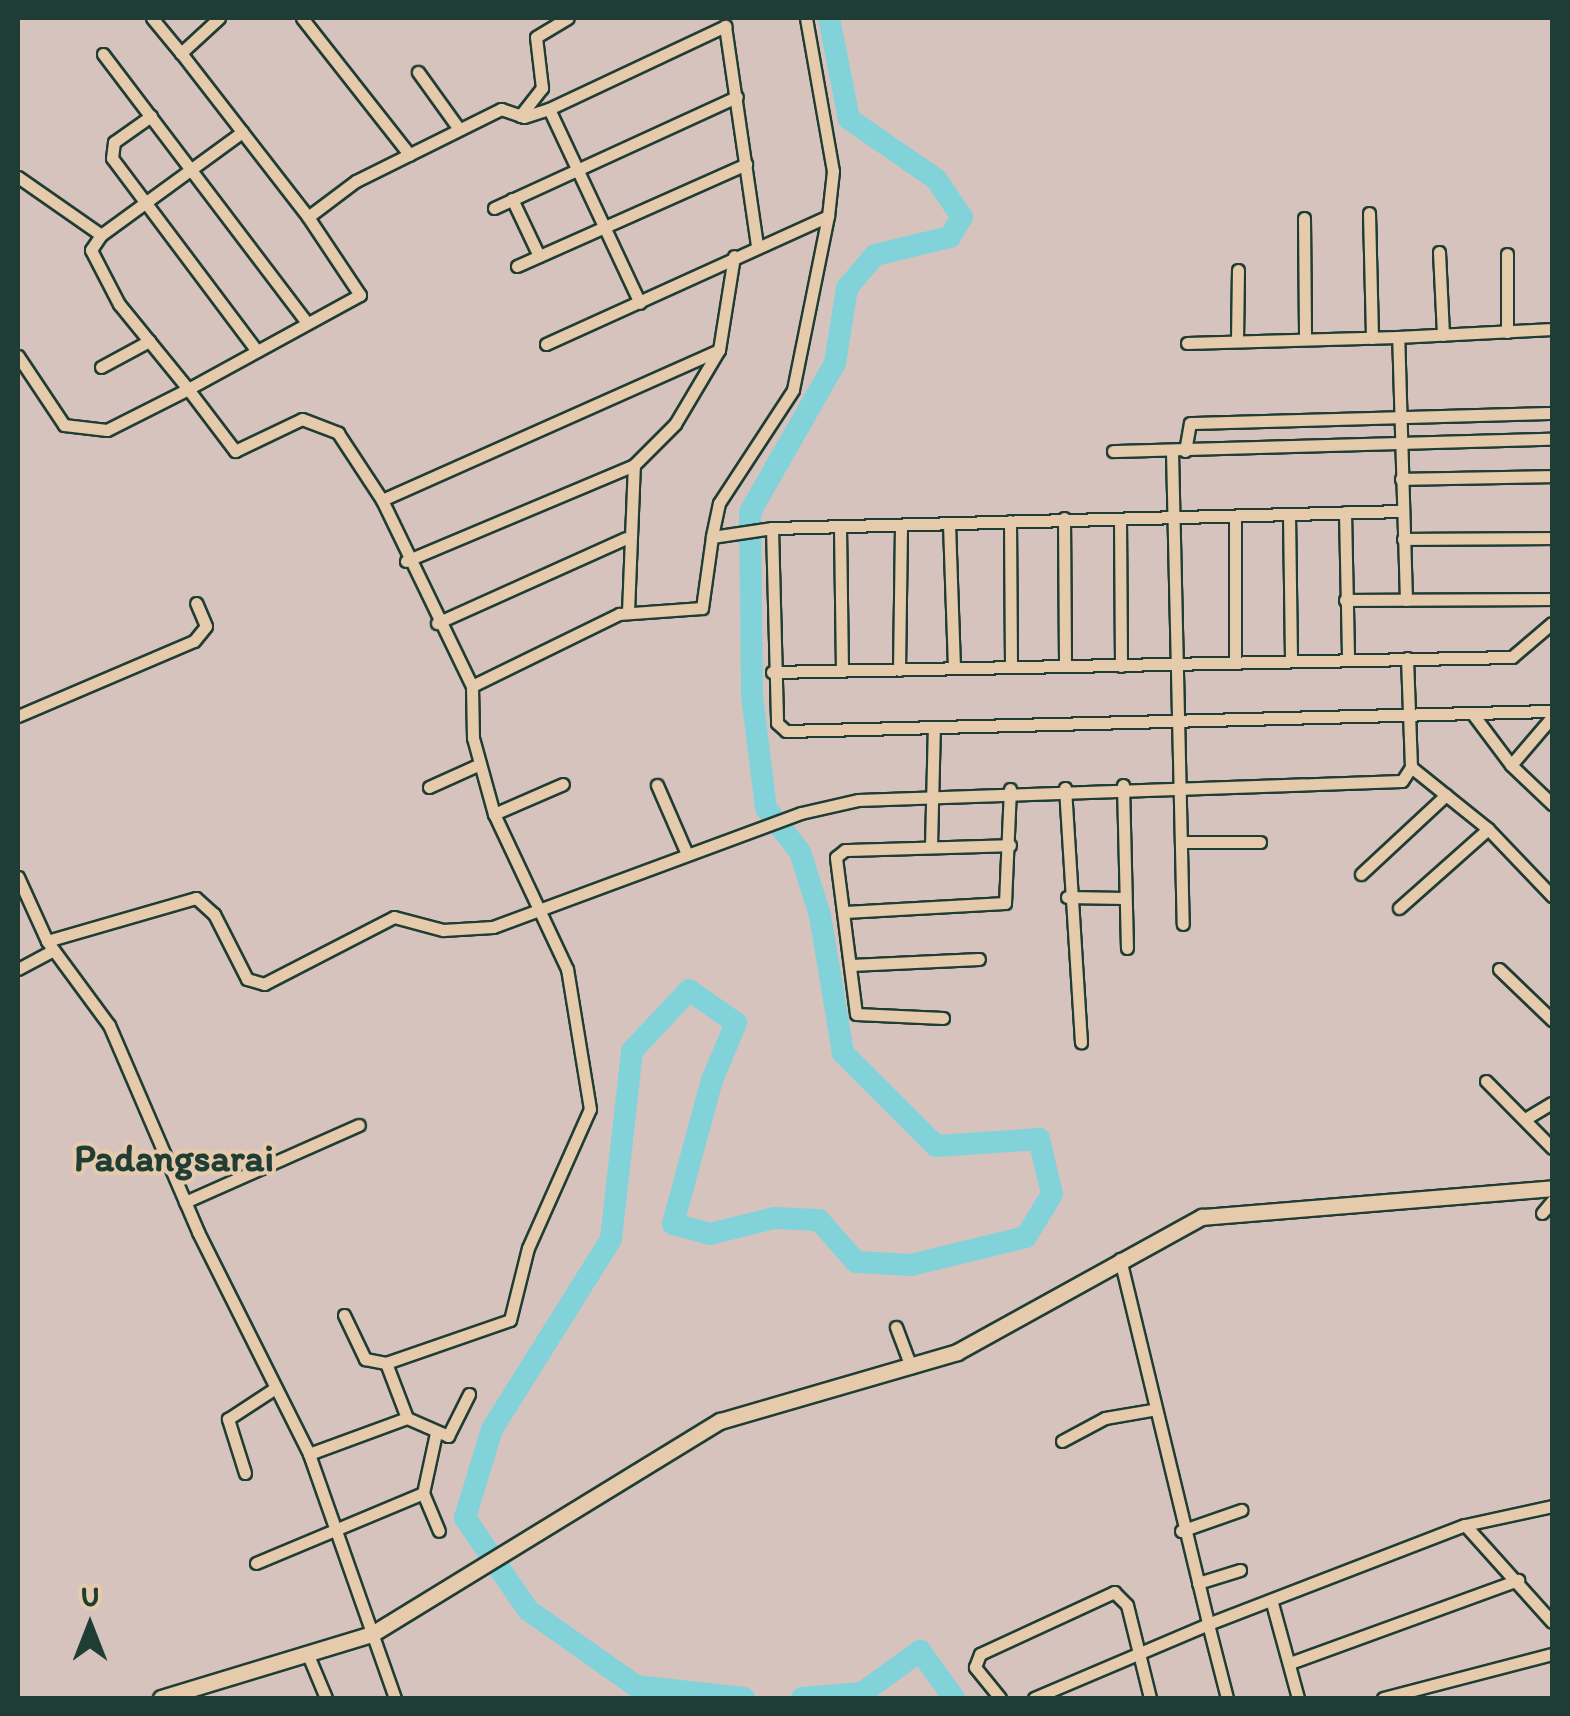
<!DOCTYPE html>
<html>
<head>
<meta charset="utf-8">
<style>
  body { margin:0 }
  #map { position:relative; width:1570px; height:1716px; overflow:hidden; background:#d7c3bd; font-family:Itim,sans-serif }
  div>[style] { position:absolute }
  .river>* { height:22px; margin:-11px; padding:0 11px; transform-origin:11px; border-radius:11px; background:#82d3d9 }
  .roads { filter:drop-shadow(2px 0 #1f3d34) drop-shadow(-2px 0 #1f3d34) drop-shadow(0 2px #1f3d34) drop-shadow(0 -2px #1f3d34) }
  .street>* { height:11px; margin:-5.5px; padding:0 5.5px; transform-origin:5.5px; border-radius:5.5px; background:#e5caac }
  .secondary>* { height:15px; margin:-7.5px; padding:0 7.5px; transform-origin:7.5px; border-radius:7.5px; background:#e5caac }
  span { translate:-50% -50%; white-space:nowrap; text-align:center; line-height:1.15; -webkit-text-stroke:8px #e5caac; paint-order:stroke }
  .quarter-label { font-size:38px; color:#1f3d34; font-weight:700 }
  .frame { position:absolute; inset:0; border:20px solid #1f3d34; pointer-events:none }
  .north { position:absolute; left:40px; top:1576px; width:100px; height:100px; -webkit-text-stroke:8px #e5caac; paint-order:stroke; rotate:0deg; font-size:28px; font-weight:700; line-height:40px; text-align:center; color:#1f3d34 }
  .north::after { content:''; display:block; margin:auto; width:35px; height:45px; background:#1f3d34; clip-path:polygon(50% 0,100% 100%,50% 72%,0 100%) }
</style>
</head>
<body>
<div id="map">
  <div class="river">
    <div style="left:744px;top:1698px;width:109px;rotate:-173.7deg"></div>
    <div style="left:636px;top:1686px;width:132px;rotate:-144.9deg"></div>
    <div style="left:528px;top:1610px;width:112px;rotate:-124.4deg"></div>
    <div style="left:465px;top:1518px;width:93px;rotate:-73.1deg"></div>
    <div style="left:492px;top:1429px;width:224px;rotate:-57.9deg"></div>
    <div style="left:611px;top:1239px;width:189px;rotate:-83.6deg"></div>
    <div style="left:632px;top:1051px;width:83px;rotate:-46.9deg"></div>
    <div style="left:689px;top:990px;width:57px;rotate:35.1deg"></div>
    <div style="left:736px;top:1023px;width:62px;rotate:112.8deg"></div>
    <div style="left:712px;top:1080px;width:149px;rotate:105.2deg"></div>
    <div style="left:673px;top:1224px;width:38px;rotate:15deg"></div>
    <div style="left:710px;top:1234px;width:66px;rotate:-14deg"></div>
    <div style="left:774px;top:1218px;width:45px;rotate:2.5deg"></div>
    <div style="left:819px;top:1220px;width:56px;rotate:48.6deg"></div>
    <div style="left:856px;top:1262px;width:55px;rotate:3.1deg"></div>
    <div style="left:911px;top:1265px;width:118px;rotate:-13.7deg"></div>
    <div style="left:1026px;top:1237px;width:50px;rotate:-58.8deg"></div>
    <div style="left:1052px;top:1194px;width:57px;rotate:-103.3deg"></div>
    <div style="left:1039px;top:1139px;width:103px;rotate:176.1deg"></div>
    <div style="left:936px;top:1146px;width:132px;rotate:-135deg"></div>
    <div style="left:843px;top:1053px;width:140px;rotate:-99.5deg"></div>
    <div style="left:820px;top:915px;width:66px;rotate:-107.6deg"></div>
    <div style="left:800px;top:852px;width:56px;rotate:-127.7deg"></div>
    <div style="left:766px;top:808px;width:114px;rotate:-97.1deg"></div>
    <div style="left:752px;top:695px;width:183px;rotate:-90.6deg"></div>
    <div style="left:750px;top:512px;width:172px;rotate:-60.3deg"></div>
    <div style="left:835px;top:363px;width:76px;rotate:-80.9deg"></div>
    <div style="left:847px;top:288px;width:43px;rotate:-49.7deg"></div>
    <div style="left:875px;top:255px;width:77px;rotate:-13.5deg"></div>
    <div style="left:950px;top:237px;width:23px;rotate:-59deg"></div>
    <div style="left:962px;top:217px;width:46px;rotate:-124.4deg"></div>
    <div style="left:936px;top:179px;width:106px;rotate:-145.4deg"></div>
    <div style="left:849px;top:119px;width:103px;rotate:-101.2deg"></div>
    <div style="left:802px;top:1698px;width:60px;rotate:-4.8deg"></div>
    <div style="left:862px;top:1693px;width:72px;rotate:-35.9deg"></div>
    <div style="left:920px;top:1651px;width:58px;rotate:54.1deg"></div>
  </div>
  <div class="roads">
    <div class="street">
      <div style="left:152px;top:18px;width:45px;rotate:50.4deg"></div>
      <div style="left:219px;top:18px;width:52px;rotate:137.4deg"></div>
      <div style="left:181px;top:53px;width:207px;rotate:52.2deg"></div>
      <div style="left:302px;top:18px;width:174px;rotate:51.8deg"></div>
      <div style="left:806px;top:18px;width:155px;rotate:80deg"></div>
      <div style="left:833px;top:171px;width:45px;rotate:96.3deg"></div>
      <div style="left:103px;top:54px;width:338px;rotate:52.8deg"></div>
      <div style="left:418px;top:72px;width:70px;rotate:54.3deg"></div>
      <div style="left:549px;top:109px;width:214px;rotate:64.9deg"></div>
      <div style="left:151px;top:116px;width:45px;rotate:144.9deg"></div>
      <div style="left:114px;top:142px;width:16px;rotate:97deg"></div>
      <div style="left:112px;top:158px;width:240px;rotate:53.1deg"></div>
      <div style="left:520px;top:116px;width:36px;rotate:-52deg"></div>
      <div style="left:542px;top:88px;width:51px;rotate:-96.7deg"></div>
      <div style="left:536px;top:37px;width:37px;rotate:-31deg"></div>
      <div style="left:18px;top:177px;width:101px;rotate:34.9deg"></div>
      <div style="left:101px;top:235px;width:175px;rotate:-36.1deg"></div>
      <div style="left:512px;top:199px;width:63px;rotate:64.7deg"></div>
      <div style="left:494px;top:208px;width:267px;rotate:-24.6deg"></div>
      <div style="left:1369px;top:213px;width:125px;rotate:88.6deg"></div>
      <div style="left:1304px;top:218px;width:120px;rotate:89.5deg"></div>
      <div style="left:101px;top:235px;width:18px;rotate:124deg"></div>
      <div style="left:91px;top:250px;width:61px;rotate:62.6deg"></div>
      <div style="left:119px;top:304px;width:109px;rotate:50.9deg"></div>
      <div style="left:188px;top:389px;width:196px;rotate:-28.7deg"></div>
      <div style="left:360px;top:295px;width:94px;rotate:-123.7deg"></div>
      <div style="left:308px;top:217px;width:60px;rotate:-36.9deg"></div>
      <div style="left:356px;top:181px;width:162px;rotate:-26.4deg"></div>
      <div style="left:501px;top:109px;width:24px;rotate:19deg"></div>
      <div style="left:524px;top:117px;width:26px;rotate:-18deg"></div>
      <div style="left:549px;top:109px;width:195px;rotate:-25.2deg"></div>
      <div style="left:725px;top:26px;width:221px;rotate:81.7deg"></div>
      <div style="left:1439px;top:252px;width:83px;rotate:87.2deg"></div>
      <div style="left:1507px;top:254px;width:78px;rotate:90deg"></div>
      <div style="left:517px;top:266px;width:251px;rotate:-24deg"></div>
      <div style="left:1237px;top:341px;width:71px;rotate:-89.2deg"></div>
      <div style="left:1187px;top:343px;width:211px;rotate:-1.6deg"></div>
      <div style="left:546px;top:344px;width:310px;rotate:-24.4deg"></div>
      <div style="left:828px;top:216px;width:177px;rotate:101.4deg"></div>
      <div style="left:793px;top:390px;width:135px;rotate:123.2deg"></div>
      <div style="left:719px;top:503px;width:35px;rotate:102deg"></div>
      <div style="left:712px;top:537px;width:61px;rotate:-8.5deg"></div>
      <div style="left:18px;top:356px;width:83px;rotate:56.3deg"></div>
      <div style="left:64px;top:425px;width:43px;rotate:6.6deg"></div>
      <div style="left:107px;top:430px;width:91px;rotate:-26.8deg"></div>
      <div style="left:188px;top:389px;width:78px;rotate:52.8deg"></div>
      <div style="left:235px;top:451px;width:74px;rotate:-25.5deg"></div>
      <div style="left:302px;top:419px;width:39px;rotate:21deg"></div>
      <div style="left:338px;top:433px;width:80px;rotate:56.7deg"></div>
      <div style="left:382px;top:500px;width:207px;rotate:64.2deg"></div>
      <div style="left:101px;top:367px;width:55px;rotate:-28.4deg"></div>
      <div style="left:1113px;top:451px;width:439px;rotate:-1.6deg"></div>
      <div style="left:1172px;top:451px;width:473px;rotate:88.7deg"></div>
      <div style="left:1185px;top:451px;width:28px;rotate:-80deg"></div>
      <div style="left:1190px;top:423px;width:362px;rotate:-1.6deg"></div>
      <div style="left:1401px;top:479px;width:151px;rotate:-1.1deg"></div>
      <div style="left:382px;top:500px;width:369px;rotate:-24deg"></div>
      <div style="left:1402px;top:511px;width:630px;rotate:178.45deg"></div>
      <div style="left:772px;top:528px;width:195px;rotate:88.5deg"></div>
      <div style="left:777px;top:723px;width:12px;rotate:42deg"></div>
      <div style="left:786px;top:731px;width:766px;rotate:-1.5deg"></div>
      <div style="left:1345px;top:512px;width:148px;rotate:88.8deg"></div>
      <div style="left:1289px;top:514px;width:147px;rotate:89.2deg"></div>
      <div style="left:1064px;top:518px;width:148px;rotate:89.6deg"></div>
      <div style="left:1120px;top:519px;width:147px;rotate:89.6deg"></div>
      <div style="left:1010px;top:521px;width:146px;rotate:89.6deg"></div>
      <div style="left:949px;top:524px;width:144px;rotate:88deg"></div>
      <div style="left:840px;top:527px;width:144px;rotate:89.2deg"></div>
      <div style="left:1403px;top:539px;width:149px;rotate:-0.4deg"></div>
      <div style="left:406px;top:561px;width:247px;rotate:-22.8deg"></div>
      <div style="left:1345px;top:600px;width:207px;rotate:-0.3deg"></div>
      <div style="left:1406px;top:600px;width:263px;rotate:-91.7deg"></div>
      <div style="left:1398px;top:337px;width:154px;rotate:-3deg"></div>
      <div style="left:628px;top:612px;width:147px;rotate:-87.7deg"></div>
      <div style="left:634px;top:465px;width:58px;rotate:-45deg"></div>
      <div style="left:675px;top:424px;width:86px;rotate:-59.3deg"></div>
      <div style="left:719px;top:350px;width:95px;rotate:-80.9deg"></div>
      <div style="left:437px;top:623px;width:207px;rotate:-24.2deg"></div>
      <div style="left:1407px;top:658px;width:109px;rotate:87.9deg"></div>
      <div style="left:1235px;top:663px;width:147px;rotate:-90deg"></div>
      <div style="left:899px;top:670px;width:144px;rotate:-89.2deg"></div>
      <div style="left:772px;top:672px;width:740px;rotate:-1.16deg"></div>
      <div style="left:1512px;top:657px;width:52px;rotate:-40.4deg"></div>
      <div style="left:1472px;top:713px;width:65px;rotate:53.1deg"></div>
      <div style="left:18px;top:716px;width:191px;rotate:-23.1deg"></div>
      <div style="left:194px;top:641px;width:19px;rotate:-51deg"></div>
      <div style="left:206px;top:626px;width:25px;rotate:-113deg"></div>
      <div style="left:1552px;top:717px;width:63px;rotate:130.5deg"></div>
      <div style="left:1511px;top:765px;width:57px;rotate:43.6deg"></div>
      <div style="left:657px;top:785px;width:75px;rotate:66.5deg"></div>
      <div style="left:1123px;top:785px;width:163px;rotate:88.6deg"></div>
      <div style="left:429px;top:787px;width:56px;rotate:-24.3deg"></div>
      <div style="left:1065px;top:788px;width:255px;rotate:86.4deg"></div>
      <div style="left:494px;top:814px;width:75px;rotate:-23.5deg"></div>
      <div style="left:1488px;top:829px;width:93px;rotate:46.3deg"></div>
      <div style="left:1182px;top:842px;width:78px"></div>
      <div style="left:931px;top:846px;width:119px;rotate:-88.6deg"></div>
      <div style="left:1361px;top:874px;width:116px;rotate:-42.9deg"></div>
      <div style="left:18px;top:877px;width:70px;rotate:65.6deg"></div>
      <div style="left:47px;top:941px;width:104px;rotate:53.6deg"></div>
      <div style="left:109px;top:1025px;width:225px;rotate:66.7deg"></div>
      <div style="left:198px;top:1232px;width:248px;rotate:63.4deg"></div>
      <div style="left:309px;top:1454px;width:259px;rotate:70.6deg"></div>
      <div style="left:1067px;top:897px;width:58px;rotate:1deg"></div>
      <div style="left:845px;top:912px;width:160px;rotate:-3.2deg"></div>
      <div style="left:1005px;top:903px;width:114px;rotate:-87.5deg"></div>
      <div style="left:47px;top:941px;width:155px;rotate:-16.1deg"></div>
      <div style="left:196px;top:898px;width:24px;rotate:42deg"></div>
      <div style="left:214px;top:914px;width:73px;rotate:63.1deg"></div>
      <div style="left:247px;top:979px;width:18px;rotate:16deg"></div>
      <div style="left:264px;top:984px;width:146px;rotate:-27.3deg"></div>
      <div style="left:394px;top:917px;width:51px;rotate:14.9deg"></div>
      <div style="left:443px;top:930px;width:50px;rotate:-3.4deg"></div>
      <div style="left:493px;top:927px;width:328px;rotate:-20.3deg"></div>
      <div style="left:801px;top:813px;width:58px;rotate:-12.8deg"></div>
      <div style="left:858px;top:800px;width:544px;rotate:-2deg"></div>
      <div style="left:1402px;top:781px;width:17px;rotate:-57deg"></div>
      <div style="left:1411px;top:767px;width:99px;rotate:38.8deg"></div>
      <div style="left:1488px;top:829px;width:119px;rotate:138.4deg"></div>
      <div style="left:851px;top:965px;width:128px;rotate:-2.7deg"></div>
      <div style="left:18px;top:969px;width:40px;rotate:-28deg"></div>
      <div style="left:1499px;top:969px;width:74px;rotate:43.9deg"></div>
      <div style="left:943px;top:1018px;width:87px;rotate:-177.4deg"></div>
      <div style="left:856px;top:1014px;width:158px;rotate:-97.3deg"></div>
      <div style="left:836px;top:857px;width:11px;rotate:-38deg"></div>
      <div style="left:845px;top:850px;width:165px;rotate:-1.7deg"></div>
      <div style="left:1486px;top:1081px;width:94px;rotate:45.4deg"></div>
      <div style="left:1525px;top:1119px;width:31px;rotate:-31deg"></div>
      <div style="left:185px;top:1202px;width:190px;rotate:-23.9deg"></div>
      <div style="left:1542px;top:1213px;width:16px;rotate:-50deg"></div>
      <div style="left:1120px;top:1259px;width:375px;rotate:76.4deg"></div>
      <div style="left:1208px;top:1624px;width:275px;rotate:-21.1deg"></div>
      <div style="left:1465px;top:1525px;width:89px;rotate:-12.3deg"></div>
      <div style="left:344px;top:1315px;width:49px;rotate:64.5deg"></div>
      <div style="left:365px;top:1359px;width:21px;rotate:11deg"></div>
      <div style="left:896px;top:1327px;width:43px;rotate:69.4deg"></div>
      <div style="left:407px;top:1418px;width:59px;rotate:-110.9deg"></div>
      <div style="left:386px;top:1363px;width:131px;rotate:-19.1deg"></div>
      <div style="left:510px;top:1320px;width:74px;rotate:-76deg"></div>
      <div style="left:528px;top:1248px;width:152px;rotate:-66deg"></div>
      <div style="left:590px;top:1109px;width:142px;rotate:-99.3deg"></div>
      <div style="left:567px;top:969px;width:171px;rotate:-115.2deg"></div>
      <div style="left:494px;top:814px;width:79px;rotate:-105.4deg"></div>
      <div style="left:473px;top:738px;width:52px;rotate:-91.1deg"></div>
      <div style="left:472px;top:686px;width:164px;rotate:-26.1deg"></div>
      <div style="left:619px;top:614px;width:83px;rotate:-4.1deg"></div>
      <div style="left:702px;top:608px;width:72px;rotate:-82deg"></div>
      <div style="left:436px;top:1433px;width:61px;rotate:102.2deg"></div>
      <div style="left:423px;top:1493px;width:41px;rotate:67.2deg"></div>
      <div style="left:1062px;top:1441px;width:49px;rotate:-28.1deg"></div>
      <div style="left:1105px;top:1418px;width:48px;rotate:-9.7deg"></div>
      <div style="left:309px;top:1454px;width:104px;rotate:-20.2deg"></div>
      <div style="left:407px;top:1418px;width:45px;rotate:23.7deg"></div>
      <div style="left:448px;top:1436px;width:47px;rotate:-63.4deg"></div>
      <div style="left:245px;top:1473px;width:57px;rotate:-107.5deg"></div>
      <div style="left:228px;top:1419px;width:55px;rotate:-33.1deg"></div>
      <div style="left:1465px;top:1525px;width:130px;rotate:48.1deg"></div>
      <div style="left:1181px;top:1531px;width:64px;rotate:-19.3deg"></div>
      <div style="left:256px;top:1563px;width:181px;rotate:-22.7deg"></div>
      <div style="left:1198px;top:1583px;width:44px;rotate:-17.2deg"></div>
      <div style="left:1272px;top:1603px;width:98px;rotate:74.7deg"></div>
      <div style="left:308px;top:1655px;width:47px;rotate:67.3deg"></div>
      <div style="left:1290px;top:1663px;width:243px;rotate:-20deg"></div>
      <div style="left:1000px;top:1698px;width:40px;rotate:-129deg"></div>
      <div style="left:975px;top:1667px;width:14px;rotate:-69deg"></div>
      <div style="left:980px;top:1654px;width:148px;rotate:-24.8deg"></div>
      <div style="left:1114px;top:1592px;width:18px;rotate:45deg"></div>
      <div style="left:1127px;top:1605px;width:96px;rotate:76.1deg"></div>
      <div style="left:1034px;top:1698px;width:189px;rotate:-23deg"></div>
      <div style="left:1208px;top:1624px;width:76px;rotate:75.6deg"></div>
      <div style="left:1383px;top:1698px;width:175px;rotate:-14.6deg"></div>
    </div>
    <div class="secondary">
      <div style="left:161px;top:1698px;width:220px;rotate:-16.9deg"></div>
      <div style="left:372px;top:1634px;width:408px;rotate:-31.5deg"></div>
      <div style="left:720px;top:1421px;width:247px;rotate:-16.2deg"></div>
      <div style="left:957px;top:1352px;width:280px;rotate:-28.9deg"></div>
      <div style="left:1202px;top:1217px;width:351px;rotate:-4.7deg"></div>
    </div>
  </div>
  <div class="quarter-label">
    <span style="left:174px;top:1159px">Padangsarai</span>
  </div>
  <div class="frame"></div>
  <div class="north">U</div>
</div>
</body>
</html>
